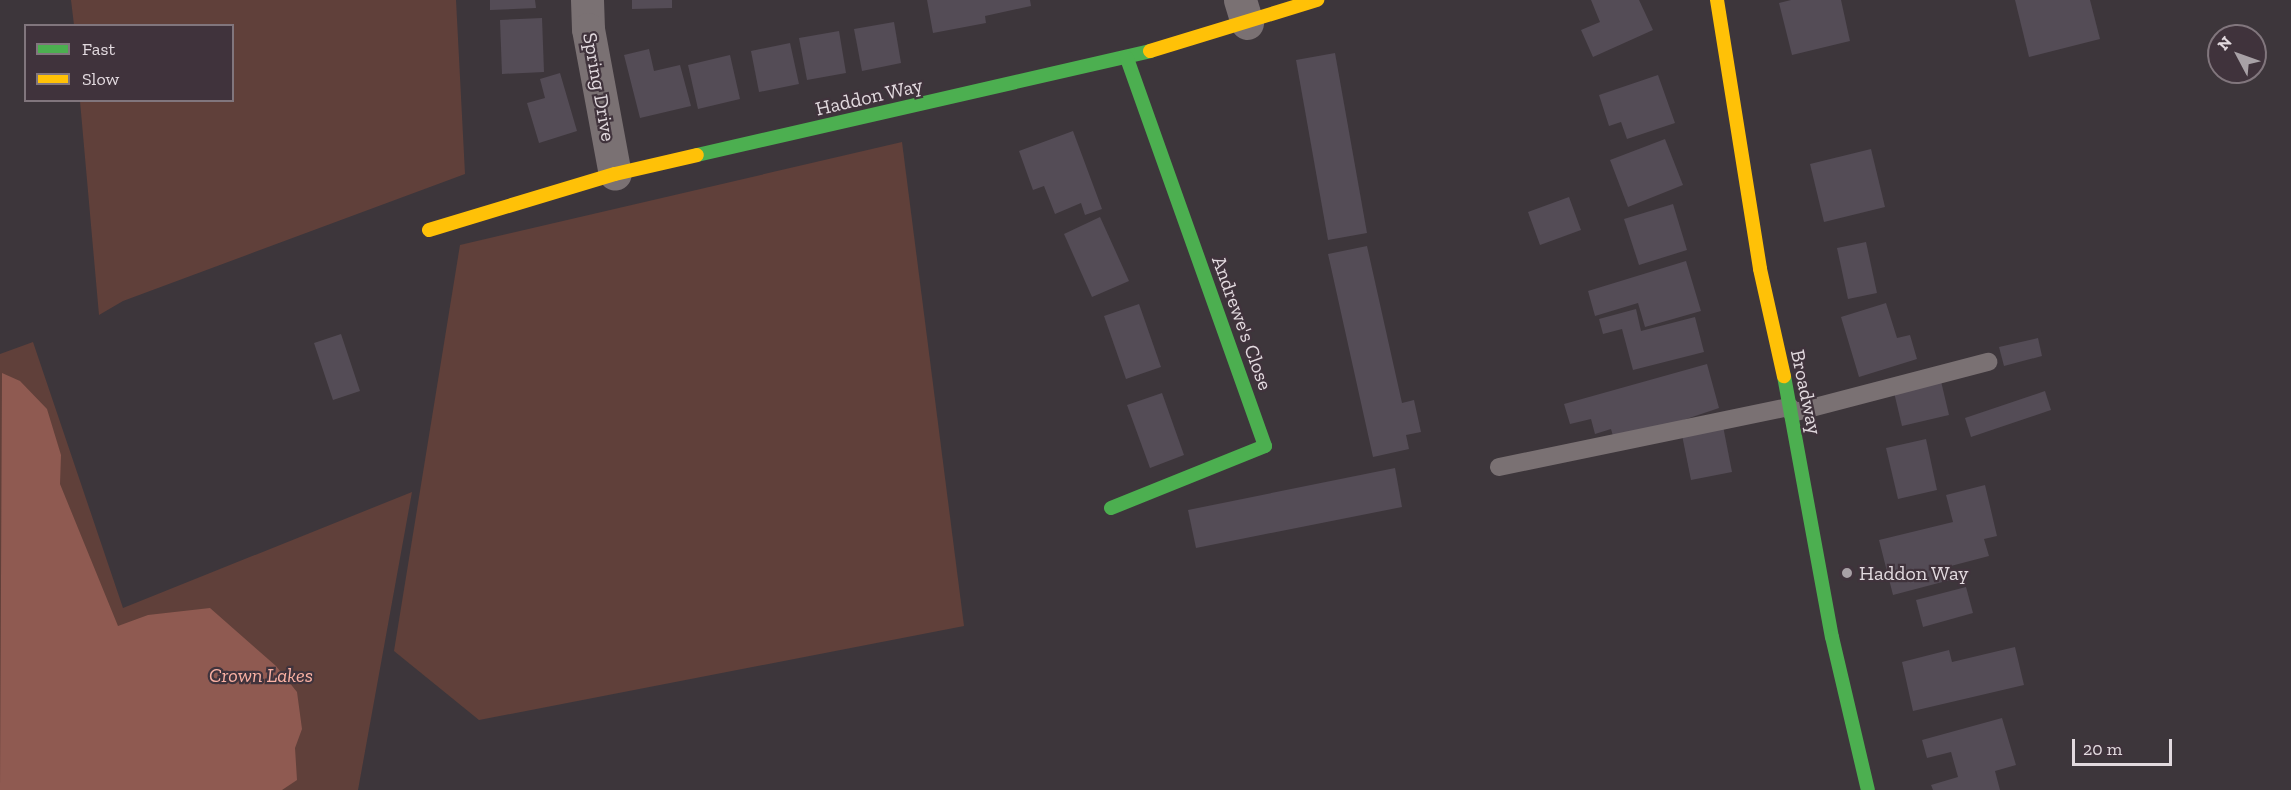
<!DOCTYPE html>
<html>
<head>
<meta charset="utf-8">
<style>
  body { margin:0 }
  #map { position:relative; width:2291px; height:790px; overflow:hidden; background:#3d363b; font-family:"Zilla Slab",serif }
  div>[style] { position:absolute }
  .green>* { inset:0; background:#60403a }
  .forest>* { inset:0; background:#8f5a51 }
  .building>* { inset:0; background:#544c56 }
  .lane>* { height:18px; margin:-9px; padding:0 9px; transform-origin:9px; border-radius:9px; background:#7a7173 }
  .street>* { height:33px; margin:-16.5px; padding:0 16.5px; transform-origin:16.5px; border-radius:16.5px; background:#7a7173 }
  .fast>* { height:14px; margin:-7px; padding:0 7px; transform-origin:7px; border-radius:7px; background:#4caf50 }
  .slow>* { height:14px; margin:-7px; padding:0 7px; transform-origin:7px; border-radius:7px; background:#ffc107 }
  .dots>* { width:16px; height:16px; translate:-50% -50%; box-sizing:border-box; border:3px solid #40333c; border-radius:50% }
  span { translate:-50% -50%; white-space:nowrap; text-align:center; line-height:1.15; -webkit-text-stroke:4.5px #40333c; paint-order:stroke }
  .street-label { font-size:20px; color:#e2dadf }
  .poi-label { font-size:20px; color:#e2dadf }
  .left { translate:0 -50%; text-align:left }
  .park-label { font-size:20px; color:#fbb2a4; font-style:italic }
  .legend { position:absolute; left:24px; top:24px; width:210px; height:78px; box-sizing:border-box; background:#40333c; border:2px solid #81767d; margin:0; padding:8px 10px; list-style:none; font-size:18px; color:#e2dadf }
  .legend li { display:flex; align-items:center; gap:12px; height:30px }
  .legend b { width:30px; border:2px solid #81767d }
  .north { position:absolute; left:2207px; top:24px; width:60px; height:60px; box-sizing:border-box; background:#40333c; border:2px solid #81767d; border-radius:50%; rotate:311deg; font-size:16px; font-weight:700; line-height:24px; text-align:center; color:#e2dadf }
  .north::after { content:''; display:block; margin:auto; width:21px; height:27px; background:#a8a1a6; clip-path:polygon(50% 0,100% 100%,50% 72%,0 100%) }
  .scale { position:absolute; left:2072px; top:739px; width:100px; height:27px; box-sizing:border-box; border:3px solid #e2dadf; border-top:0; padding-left:8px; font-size:18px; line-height:21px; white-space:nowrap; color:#e2dadf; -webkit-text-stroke:4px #40333c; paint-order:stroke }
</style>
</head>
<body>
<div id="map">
  <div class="green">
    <div style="clip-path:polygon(71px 0,456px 0,465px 174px,123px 301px,99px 315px,80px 101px,232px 100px,232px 26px,74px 25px)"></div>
    <div style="clip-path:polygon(902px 142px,964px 626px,479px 720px,394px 651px,460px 245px)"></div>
    <div style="clip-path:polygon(33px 342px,123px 608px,412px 492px,358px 790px,0 790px,0 354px)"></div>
  </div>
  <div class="forest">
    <div style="clip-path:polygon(2px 373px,20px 381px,47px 409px,61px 455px,60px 484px,118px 626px,148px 615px,210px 608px,276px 666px,297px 692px,302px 729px,295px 748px,297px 780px,282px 790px,0 790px)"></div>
  </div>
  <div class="building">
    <div style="clip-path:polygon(490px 0,535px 0,536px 8px,490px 10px)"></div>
    <div style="clip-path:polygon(632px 0,672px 0,672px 8px,632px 9px)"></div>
    <div style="clip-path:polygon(927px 0,1030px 0,1031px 6px,985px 16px,986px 23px,933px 33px)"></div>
    <div style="clip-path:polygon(1591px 0,1639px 0,1653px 30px,1593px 57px,1581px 30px,1600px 22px)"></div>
    <div style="clip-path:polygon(1791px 0,1841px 0,1850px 41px,1792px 55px,1779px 3px)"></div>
    <div style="clip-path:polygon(2015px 0,2090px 0,2100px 39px,2029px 57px)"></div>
    <div style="clip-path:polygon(542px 18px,544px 72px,502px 74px,500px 20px)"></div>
    <div style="clip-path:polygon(894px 22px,901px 63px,862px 71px,854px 29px)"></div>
    <div style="clip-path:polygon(839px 31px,846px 73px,807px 80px,799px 38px)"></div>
    <div style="clip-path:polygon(790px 43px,799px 84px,759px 92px,751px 51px)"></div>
    <div style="clip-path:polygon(649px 49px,654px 71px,680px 65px,691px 106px,640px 118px,624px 55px)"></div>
    <div style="clip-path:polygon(1335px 53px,1367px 233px,1328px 240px,1296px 60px)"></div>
    <div style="clip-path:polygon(730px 55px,740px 99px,698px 109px,688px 65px)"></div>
    <div style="clip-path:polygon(560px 73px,577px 131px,539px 143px,527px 103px,545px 98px,540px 79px)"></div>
    <div style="clip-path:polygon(1658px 75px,1675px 123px,1627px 139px,1621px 122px,1609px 126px,1599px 95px)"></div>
    <div style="clip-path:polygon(1073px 131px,1102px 209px,1085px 215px,1081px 203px,1055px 214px,1044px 186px,1033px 190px,1019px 151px)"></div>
    <div style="clip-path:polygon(1665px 139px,1683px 185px,1628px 207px,1610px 160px)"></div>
    <div style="clip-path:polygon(1871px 149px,1885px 207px,1824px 222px,1810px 164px)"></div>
    <div style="clip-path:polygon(1569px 197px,1581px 230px,1540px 245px,1528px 212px)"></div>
    <div style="clip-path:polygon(1673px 204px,1687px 250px,1639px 265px,1624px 219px)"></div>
    <div style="clip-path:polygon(1100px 217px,1129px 281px,1092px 297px,1064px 234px)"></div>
    <div style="clip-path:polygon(1866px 242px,1877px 293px,1848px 299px,1837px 248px)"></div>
    <div style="clip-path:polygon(1367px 246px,1402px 403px,1414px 400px,1421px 432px,1406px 435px,1409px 449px,1373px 457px,1328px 254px)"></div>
    <div style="clip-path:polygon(1686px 261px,1701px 311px,1645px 327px,1638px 303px,1595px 316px,1588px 291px)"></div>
    <div style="clip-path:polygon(1886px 303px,1897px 338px,1910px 335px,1917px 359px,1859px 377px,1841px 317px)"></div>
    <div style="clip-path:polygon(1139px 304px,1161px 367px,1126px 379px,1104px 316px)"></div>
    <div style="clip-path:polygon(1636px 309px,1641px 331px,1695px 317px,1704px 352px,1633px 370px,1622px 329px,1603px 334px,1599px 319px)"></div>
    <div style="clip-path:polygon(341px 334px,360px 391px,333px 400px,314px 343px)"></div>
    <div style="clip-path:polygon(2038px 338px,2042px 356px,2004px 366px,1999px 347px)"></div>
    <div style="clip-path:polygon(1707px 364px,1719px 408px,1615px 443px,1611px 429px,1595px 434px,1591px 419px,1570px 424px,1564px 404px)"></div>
    <div style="clip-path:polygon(1940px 377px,1949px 415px,1902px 426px,1893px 388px)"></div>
    <div style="clip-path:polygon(2045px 391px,2051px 410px,1971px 437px,1965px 418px)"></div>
    <div style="clip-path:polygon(1162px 393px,1184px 455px,1150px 468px,1127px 405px)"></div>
    <div style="clip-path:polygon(1723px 426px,1732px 472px,1691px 480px,1682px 435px)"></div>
    <div style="clip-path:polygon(1926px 439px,1937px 490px,1898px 499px,1886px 448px)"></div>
    <div style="clip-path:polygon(1395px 468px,1402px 507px,1196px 548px,1188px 510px)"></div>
    <div style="clip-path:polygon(1985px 485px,1997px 536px,1984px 539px,1989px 556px,1947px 567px,1950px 580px,1893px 595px,1879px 540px,1953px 522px,1946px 495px)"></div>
    <div style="clip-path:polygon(1966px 587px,1973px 613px,1923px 627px,1916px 600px)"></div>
    <div style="clip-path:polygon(2015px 647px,2024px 685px,1913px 711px,1902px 662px,1949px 650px,1952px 662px)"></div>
    <div style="clip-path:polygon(2002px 718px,2016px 765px,1995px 771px,2000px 790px,1933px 790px,1931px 785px,1958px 777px,1951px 752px,1927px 758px,1922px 740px)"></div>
  </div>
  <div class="lane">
    <div style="left:1792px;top:413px;width:203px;rotate:-14.6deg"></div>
    <div style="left:1499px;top:467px;width:297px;rotate:-11.7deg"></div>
  </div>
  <div class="street">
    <div style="left:587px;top:0;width:29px;rotate:88deg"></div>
    <div style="left:588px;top:29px;width:147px;rotate:79.5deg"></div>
    <div style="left:1240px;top:0;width:24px;rotate:73deg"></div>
  </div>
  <div class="fast">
    <div style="left:697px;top:155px;width:465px;rotate:-12.9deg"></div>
    <div style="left:1784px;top:376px;width:265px;rotate:79.6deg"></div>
    <div style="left:1832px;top:637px;width:157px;rotate:76.8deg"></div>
    <div style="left:1111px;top:508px;width:166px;rotate:-21.9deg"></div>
    <div style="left:1265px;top:446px;width:412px;rotate:-109.6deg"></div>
  </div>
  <div class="slow">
    <div style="left:1717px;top:0;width:272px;rotate:80.9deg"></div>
    <div style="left:1760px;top:269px;width:110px;rotate:77.4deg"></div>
    <div style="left:1150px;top:51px;width:175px;rotate:-17deg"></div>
    <div style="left:429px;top:230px;width:194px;rotate:-16.8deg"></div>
    <div style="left:615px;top:174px;width:84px;rotate:-13deg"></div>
  </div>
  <div class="dots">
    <div style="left:1847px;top:573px;background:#a8a1a6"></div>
  </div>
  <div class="street-label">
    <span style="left:599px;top:87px;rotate:80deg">Spring Drive</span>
    <span style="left:869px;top:97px;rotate:-13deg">Haddon Way</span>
    <span style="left:1242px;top:323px;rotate:70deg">Andrewe's Close</span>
    <span style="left:1806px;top:392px;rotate:78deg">Broadway</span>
  </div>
  <div class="poi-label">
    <span class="left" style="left:1859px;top:573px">Haddon Way</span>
  </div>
  <div class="park-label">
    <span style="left:261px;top:675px">Crown Lakes</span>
  </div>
  <ul class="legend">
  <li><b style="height:8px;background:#4caf50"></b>Fast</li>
  <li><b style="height:8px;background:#ffc107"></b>Slow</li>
  </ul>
  <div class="north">N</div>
  <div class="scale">20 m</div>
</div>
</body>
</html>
